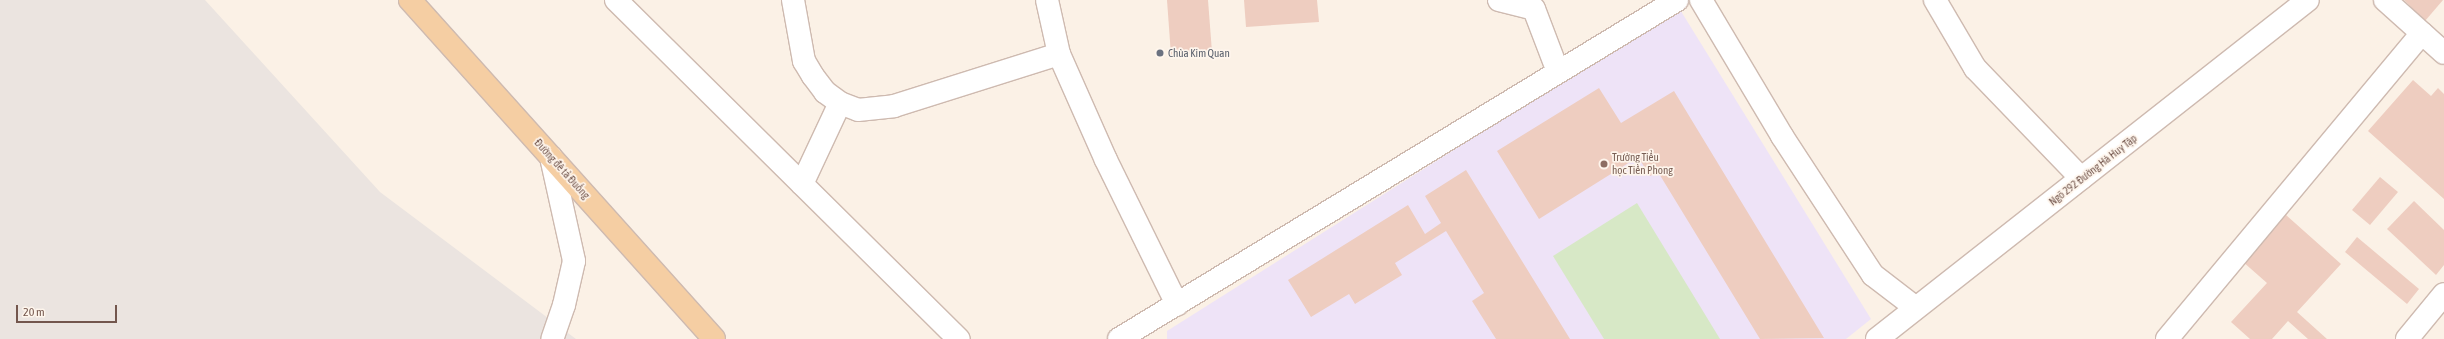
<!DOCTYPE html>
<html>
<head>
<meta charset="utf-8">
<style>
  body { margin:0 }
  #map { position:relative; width:2444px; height:339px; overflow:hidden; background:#fbf1e6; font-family:"Asap Condensed",sans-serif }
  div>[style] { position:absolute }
  .industrial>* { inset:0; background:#ebe4e0 }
  .education>* { inset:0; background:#eee3f7 }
  .green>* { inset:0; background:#d7e8c6 }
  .building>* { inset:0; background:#eecdc0 }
  .roads { filter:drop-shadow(1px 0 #cebab0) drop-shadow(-1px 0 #cebab0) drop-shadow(0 1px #cebab0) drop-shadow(0 -1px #cebab0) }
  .minor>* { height:22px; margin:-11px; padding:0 11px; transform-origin:11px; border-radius:11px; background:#fff }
  .major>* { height:22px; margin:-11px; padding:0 11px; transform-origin:11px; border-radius:11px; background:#f5cea3 }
  .dots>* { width:11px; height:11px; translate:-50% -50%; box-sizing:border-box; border:2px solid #fef5ec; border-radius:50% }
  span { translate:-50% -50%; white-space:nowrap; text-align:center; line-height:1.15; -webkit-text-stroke:3.5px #fef5ec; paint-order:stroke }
  .worship-label { font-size:11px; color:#5b616d }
  .left { translate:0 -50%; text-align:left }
  .education-label { font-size:11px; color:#785e54 }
  .street-label { font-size:11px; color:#73564d }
  .scale { position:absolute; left:16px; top:305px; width:101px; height:18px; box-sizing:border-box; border:2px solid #73564d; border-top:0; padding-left:5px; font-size:12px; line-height:14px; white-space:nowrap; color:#73564d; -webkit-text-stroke:3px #fef5ec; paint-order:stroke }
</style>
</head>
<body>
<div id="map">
  <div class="industrial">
    <div style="clip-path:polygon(0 0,205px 0,380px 192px,576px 339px,0 339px)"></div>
  </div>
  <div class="education">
    <div style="clip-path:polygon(1679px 8px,1871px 319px,1846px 339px,1167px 339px,1167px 331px)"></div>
  </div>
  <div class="green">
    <div style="clip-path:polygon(1637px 203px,1720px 339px,1604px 339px,1553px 256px)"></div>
  </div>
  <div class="building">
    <div style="clip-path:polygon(1167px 0,1208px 0,1212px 52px,1171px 55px)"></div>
    <div style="clip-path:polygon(1244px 0,1317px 0,1319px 22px,1246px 27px)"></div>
    <div style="clip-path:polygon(2404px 0,2443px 0,2425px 21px)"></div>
    <div style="clip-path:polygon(2413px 80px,2431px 96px,2438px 88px,2444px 94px,2444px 199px,2368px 131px)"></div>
    <div style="clip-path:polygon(1599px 88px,1621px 123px,1674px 91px,1824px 338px,1760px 339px,1658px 172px,1650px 176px,1638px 157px,1539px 219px,1497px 151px)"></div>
    <div style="clip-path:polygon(1466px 170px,1570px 339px,1496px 339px,1472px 301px,1484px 293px,1446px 231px,1395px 263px,1402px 275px,1355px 304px,1349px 294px,1311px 317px,1288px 280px,1408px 205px,1425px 234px,1441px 223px,1425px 196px)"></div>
    <div style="clip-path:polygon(2380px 177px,2398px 192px,2370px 225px,2352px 210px)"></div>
    <div style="clip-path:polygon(2414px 201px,2444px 230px,2444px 265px,2436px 275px,2387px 229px)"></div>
    <div style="clip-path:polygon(2285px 214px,2341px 264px,2297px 312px,2327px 339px,2308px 339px,2288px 321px,2272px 339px,2250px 339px,2231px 322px,2267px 283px,2242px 261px)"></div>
    <div style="clip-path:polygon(2357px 237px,2419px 289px,2407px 304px,2345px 252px)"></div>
  </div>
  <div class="roads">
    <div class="minor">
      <div style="left:616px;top:0;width:482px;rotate:44.7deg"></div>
      <div style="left:793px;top:0;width:62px;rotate:79.8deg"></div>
      <div style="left:804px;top:61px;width:17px;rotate:59deg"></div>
      <div style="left:813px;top:76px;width:20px;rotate:53deg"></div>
      <div style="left:825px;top:92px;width:19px;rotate:36deg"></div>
      <div style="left:840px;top:103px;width:19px;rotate:21deg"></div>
      <div style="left:858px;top:110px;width:36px;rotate:-6deg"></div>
      <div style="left:894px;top:106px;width:173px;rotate:-17.5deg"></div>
      <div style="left:1047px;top:0;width:55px;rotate:77.5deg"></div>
      <div style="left:1059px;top:54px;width:116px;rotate:66.1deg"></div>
      <div style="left:1106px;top:160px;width:161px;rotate:63.8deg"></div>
      <div style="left:1499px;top:0;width:36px;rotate:14deg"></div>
      <div style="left:1534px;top:9px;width:67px;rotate:69.1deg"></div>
      <div style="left:1701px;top:0;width:158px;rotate:59.2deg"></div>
      <div style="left:1782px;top:136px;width:166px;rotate:56.8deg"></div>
      <div style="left:1873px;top:275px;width:54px;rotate:37.5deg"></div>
      <div style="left:1935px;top:0;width:79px;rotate:59.5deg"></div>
      <div style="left:1975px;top:68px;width:153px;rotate:46.1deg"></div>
      <div style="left:2385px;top:0;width:79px;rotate:41.9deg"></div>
      <div style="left:551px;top:157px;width:107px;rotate:77.5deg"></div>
      <div style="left:574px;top:261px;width:45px;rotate:102.8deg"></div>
      <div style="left:564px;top:305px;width:36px;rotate:109deg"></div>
      <div style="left:802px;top:184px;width:89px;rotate:-64.9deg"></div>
      <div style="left:1119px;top:339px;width:653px;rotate:-31.28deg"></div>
      <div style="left:1877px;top:339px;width:548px;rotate:-38.19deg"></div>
      <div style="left:2167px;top:339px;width:398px;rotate:-50.2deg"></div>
      <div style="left:2407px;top:339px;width:58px;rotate:-50.6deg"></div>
    </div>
    <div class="major">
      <div style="left:410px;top:0;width:455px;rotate:48.1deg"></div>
    </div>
  </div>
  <div class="dots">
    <div style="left:1160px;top:53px;background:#6b7280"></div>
    <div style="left:1604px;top:164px;background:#8d6e63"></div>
  </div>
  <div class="worship-label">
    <span class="left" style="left:1168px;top:53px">Chùa Kim Quan</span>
  </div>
  <div class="education-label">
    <span class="left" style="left:1612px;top:164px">Trường Tiểu<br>học Tiền Phong</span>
  </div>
  <div class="street-label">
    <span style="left:562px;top:169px;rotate:48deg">Đường đê tả Đuống</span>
    <span style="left:2093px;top:170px;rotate:-38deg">Ngõ 292 Đường Hà Huy Tập</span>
  </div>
  <div class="scale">20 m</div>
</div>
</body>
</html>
